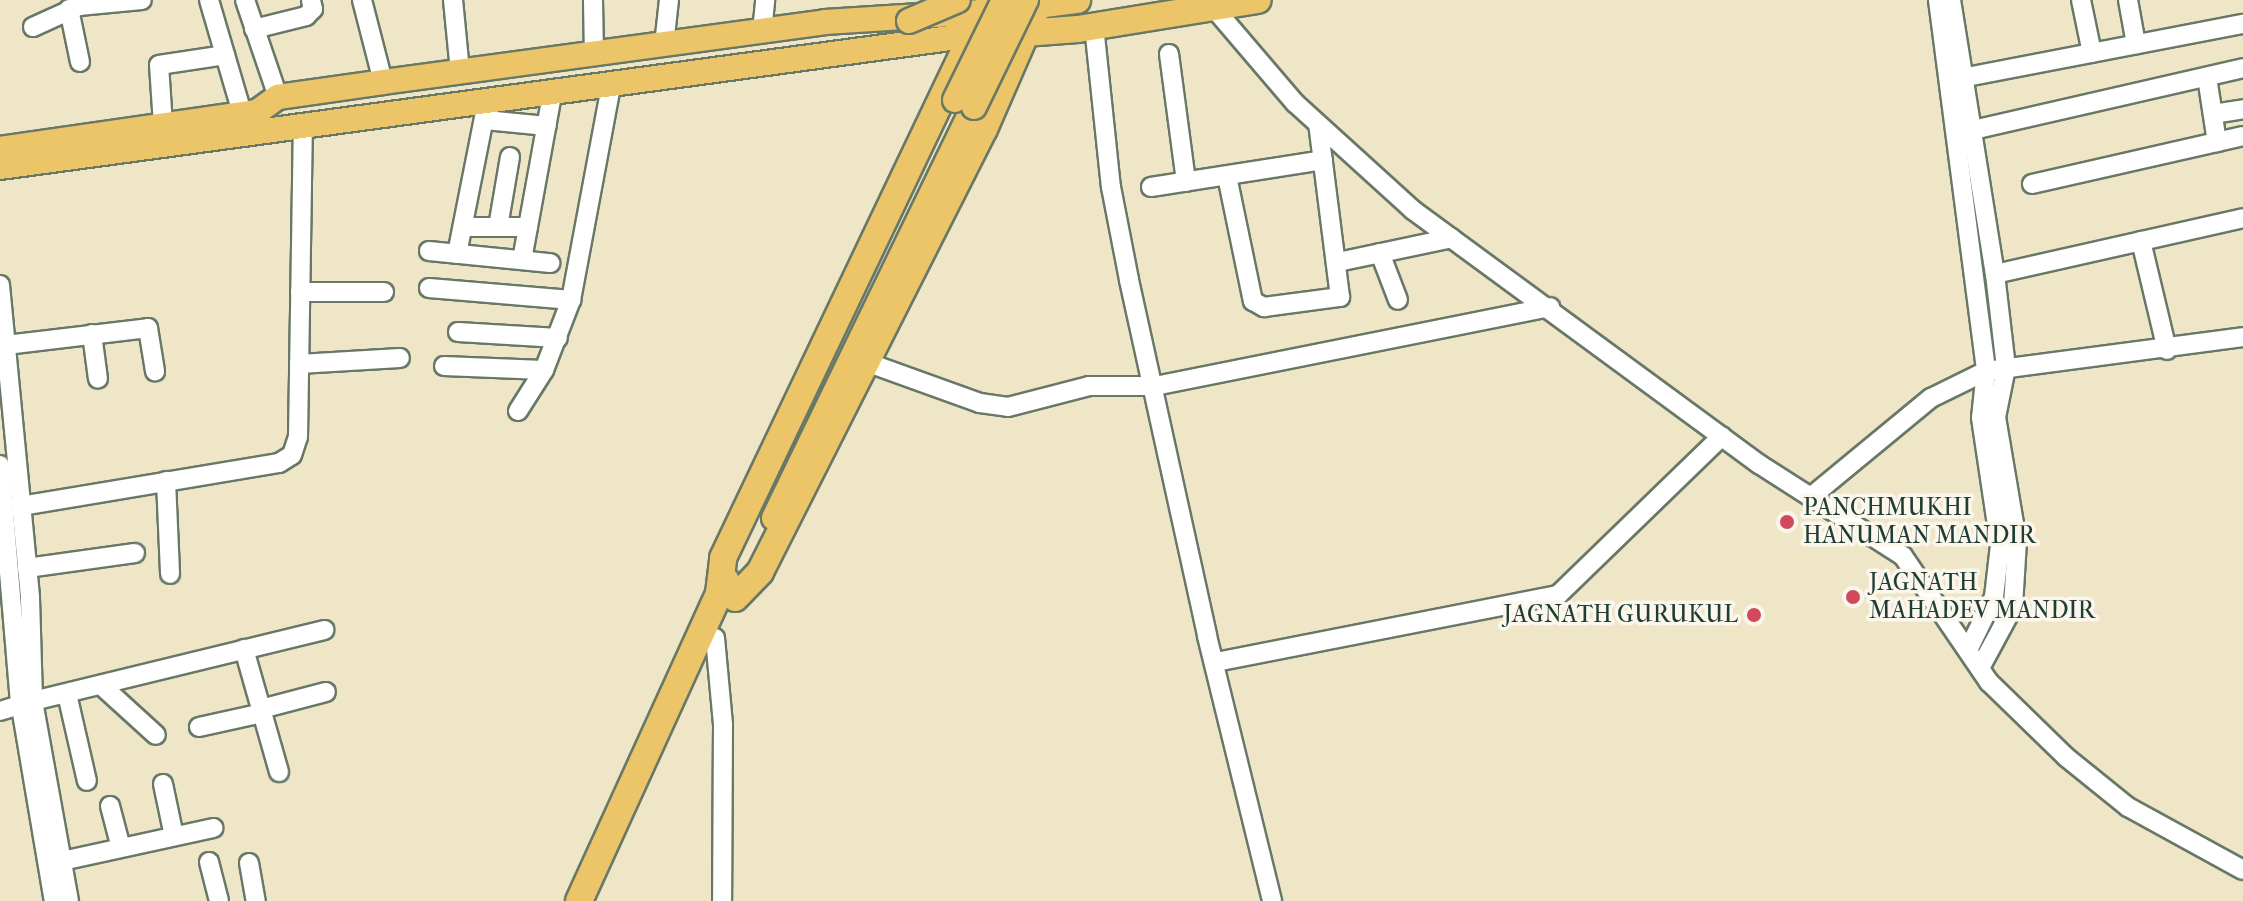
<!DOCTYPE html>
<html>
<head>
<meta charset="utf-8">
<style>
  body { margin:0 }
  #map { position:relative; width:2243px; height:901px; overflow:hidden; background:#efe5c7; font-family:"IM FELL French Canon",serif }
  div>[style] { position:absolute }
  .roads { filter:drop-shadow(2px 0 #687867) drop-shadow(-2px 0 #687867) drop-shadow(0 2px #687867) drop-shadow(0 -2px #687867) }
  .minor>* { height:18px; margin:-9px; padding:0 9px; transform-origin:9px; border-radius:9px; background:#fff }
  .major>* { height:24px; margin:-12px; padding:0 12px; transform-origin:12px; border-radius:12px; background:#edc569 }
  .highway>* { height:26px; margin:-13px; padding:0 13px; transform-origin:13px; border-radius:13px; background:#edc569 }
  .bridges { filter:drop-shadow(2px 0 #687867) drop-shadow(-2px 0 #687867) drop-shadow(0 2px #687867) drop-shadow(0 -2px #687867) }
  .major-bridge>* { height:24px; margin:-12px; padding:0 12px; transform-origin:12px; border-radius:12px; background:#edc569 }
  .dots>* { width:22px; height:22px; translate:-50% -50%; box-sizing:border-box; border:4px solid #fbf7ec; border-radius:50% }
  span { translate:-50% -50%; white-space:nowrap; text-align:center; line-height:1.15; -webkit-text-stroke:7px #fbf7ec; paint-order:stroke }
  .poi-label { font-size:24px; color:#1f3d34 }
  .left { translate:0 -50%; text-align:left }
  .right { translate:-100% -50%; text-align:right }
</style>
</head>
<body>
<div id="map">
  <div class="roads">
    <div class="minor">
      <div style="left:209px;top:0;width:118px;rotate:73.7deg"></div>
      <div style="left:245px;top:0;width:102px;rotate:71.2deg"></div>
      <div style="left:362px;top:0;width:85px;rotate:75.6deg"></div>
      <div style="left:453px;top:0;width:72px;rotate:84.4deg"></div>
      <div style="left:593px;top:0;width:56px;rotate:89deg"></div>
      <div style="left:1938px;top:0;width:374px;rotate:82.6deg"></div>
      <div style="left:1986px;top:371px;width:47px;rotate:96.1deg"></div>
      <div style="left:1981px;top:418px;width:128px;rotate:81.5deg"></div>
      <div style="left:2000px;top:545px;width:52px;rotate:96.6deg"></div>
      <div style="left:1994px;top:597px;width:59px;rotate:116.1deg"></div>
      <div style="left:1951px;top:0;width:278px;rotate:80.9deg"></div>
      <div style="left:1995px;top:274px;width:95px;rotate:83.3deg"></div>
      <div style="left:2006px;top:368px;width:50px;rotate:101.5deg"></div>
      <div style="left:1996px;top:417px;width:126px;rotate:80.4deg"></div>
      <div style="left:2017px;top:541px;width:66px;rotate:93.5deg"></div>
      <div style="left:2013px;top:607px;width:69px;rotate:118.4deg"></div>
      <div style="left:2081px;top:0;width:54px;rotate:78.3deg"></div>
      <div style="left:2128px;top:0;width:45px;rotate:79.7deg"></div>
      <div style="left:1213px;top:7px;width:126px;rotate:49.5deg"></div>
      <div style="left:1295px;top:103px;width:159px;rotate:42.2deg"></div>
      <div style="left:1413px;top:210px;width:429px;rotate:36.3deg"></div>
      <div style="left:1759px;top:464px;width:171px;rotate:32.6deg"></div>
      <div style="left:1903px;top:556px;width:153px;rotate:55.7deg"></div>
      <div style="left:1989px;top:682px;width:107px;rotate:44.2deg"></div>
      <div style="left:2066px;top:757px;width:80px;rotate:38.9deg"></div>
      <div style="left:2128px;top:807px;width:131px;rotate:28.7deg"></div>
      <div style="left:69px;top:9px;width:54px;rotate:78.3deg"></div>
      <div style="left:1094px;top:26px;width:162px;rotate:84deg"></div>
      <div style="left:1111px;top:187px;width:95px;rotate:79deg"></div>
      <div style="left:1129px;top:280px;width:364px;rotate:77.6deg"></div>
      <div style="left:1207px;top:636px;width:273px;rotate:76.2deg"></div>
      <div style="left:33px;top:27px;width:51px;rotate:-24.5deg"></div>
      <div style="left:79px;top:6px;width:63px;rotate:-5.4deg"></div>
      <div style="left:254px;top:29px;width:54px;rotate:-14deg"></div>
      <div style="left:306px;top:16px;width:10px;rotate:-45deg"></div>
      <div style="left:313px;top:9px;width:9px;rotate:-103deg"></div>
      <div style="left:762px;top:31px;width:31px;rotate:-84deg"></div>
      <div style="left:664px;top:45px;width:45px;rotate:-83.7deg"></div>
      <div style="left:1169px;top:54px;width:129px;rotate:82.4deg"></div>
      <div style="left:2207px;top:77px;width:66px;rotate:81.3deg"></div>
      <div style="left:1951px;top:80px;width:297px;rotate:-10.9deg"></div>
      <div style="left:2213px;top:114px;width:30px;rotate:-9deg"></div>
      <div style="left:485px;top:120px;width:62px;rotate:5.5deg"></div>
      <div style="left:163px;top:125px;width:60px;rotate:-93.8deg"></div>
      <div style="left:159px;top:65px;width:67px;rotate:-8.6deg"></div>
      <div style="left:1960px;top:133px;width:290px;rotate:-12.9deg"></div>
      <div style="left:1227px;top:176px;width:128px;rotate:78.3deg"></div>
      <div style="left:1253px;top:301px;width:13px;rotate:29deg"></div>
      <div style="left:1264px;top:307px;width:77px;rotate:-7.5deg"></div>
      <div style="left:1340px;top:297px;width:174px;rotate:-97.2deg"></div>
      <div style="left:2032px;top:184px;width:216px;rotate:-12.8deg"></div>
      <div style="left:1151px;top:187px;width:174px;rotate:-8.9deg"></div>
      <div style="left:463px;top:227px;width:65px"></div>
      <div style="left:498px;top:227px;width:71px;rotate:-80.3deg"></div>
      <div style="left:2141px;top:241px;width:112px;rotate:76.6deg"></div>
      <div style="left:429px;top:251px;width:122px;rotate:5.7deg"></div>
      <div style="left:1380px;top:253px;width:50px;rotate:69deg"></div>
      <div style="left:457px;top:254px;width:154px;rotate:-78.8deg"></div>
      <div style="left:522px;top:260px;width:168px;rotate:-79.7deg"></div>
      <div style="left:1338px;top:262px;width:116px;rotate:-11.9deg"></div>
      <div style="left:1995px;top:274px;width:254px;rotate:-12.7deg"></div>
      <div style="left:0;top:285px;width:314px;rotate:84.5deg"></div>
      <div style="left:30px;top:598px;width:103px;rotate:88.3deg"></div>
      <div style="left:33px;top:701px;width:203px;rotate:79.8deg"></div>
      <div style="left:429px;top:288px;width:143px;rotate:4.8deg"></div>
      <div style="left:300px;top:292px;width:84px"></div>
      <div style="left:458px;top:332px;width:100px;rotate:3.4deg"></div>
      <div style="left:92px;top:334px;width:45px;rotate:82.4deg"></div>
      <div style="left:6px;top:345px;width:143px;rotate:-6.8deg"></div>
      <div style="left:148px;top:328px;width:44px;rotate:80.8deg"></div>
      <div style="left:866px;top:362px;width:121px;rotate:19.8deg"></div>
      <div style="left:980px;top:403px;width:28px;rotate:8deg"></div>
      <div style="left:1008px;top:407px;width:84px;rotate:-14.5deg"></div>
      <div style="left:1089px;top:386px;width:66px"></div>
      <div style="left:1155px;top:386px;width:403px;rotate:-11.3deg"></div>
      <div style="left:299px;top:364px;width:101px;rotate:-3.4deg"></div>
      <div style="left:444px;top:366px;width:100px;rotate:2.3deg"></div>
      <div style="left:518px;top:411px;width:49px;rotate:-57.6deg"></div>
      <div style="left:544px;top:370px;width:75px;rotate:-68.9deg"></div>
      <div style="left:571px;top:300px;width:217px;rotate:-79.4deg"></div>
      <div style="left:0;top:465px;width:237px;rotate:85.2deg"></div>
      <div style="left:20px;top:701px;width:203px;rotate:80.4deg"></div>
      <div style="left:166px;top:481px;width:93px;rotate:87.5deg"></div>
      <div style="left:1812px;top:496px;width:154px;rotate:-39.5deg"></div>
      <div style="left:1931px;top:398px;width:61px;rotate:-26.1deg"></div>
      <div style="left:1986px;top:371px;width:259px;rotate:-7.5deg"></div>
      <div style="left:21px;top:506px;width:262px;rotate:-9.5deg"></div>
      <div style="left:279px;top:463px;width:15px;rotate:-32deg"></div>
      <div style="left:292px;top:455px;width:19px;rotate:-72deg"></div>
      <div style="left:298px;top:437px;width:312px;rotate:-89.1deg"></div>
      <div style="left:27px;top:568px;width:109px;rotate:-7.9deg"></div>
      <div style="left:715px;top:638px;width:87px;rotate:84.7deg"></div>
      <div style="left:723px;top:725px;width:176px;rotate:90.3deg"></div>
      <div style="left:244px;top:649px;width:128px;rotate:74.1deg"></div>
      <div style="left:1216px;top:662px;width:349px;rotate:-11.1deg"></div>
      <div style="left:1558px;top:595px;width:228px;rotate:-44.1deg"></div>
      <div style="left:101px;top:685px;width:74px;rotate:42.3deg"></div>
      <div style="left:67px;top:694px;width:89px;rotate:77.1deg"></div>
      <div style="left:33px;top:701px;width:300px;rotate:-13.7deg"></div>
      <div style="left:261px;top:709px;width:67px;rotate:-14.7deg"></div>
      <div style="left:0;top:711px;width:21px;rotate:-17deg"></div>
      <div style="left:199px;top:727px;width:65px;rotate:-12.5deg"></div>
      <div style="left:163px;top:784px;width:53px;rotate:78.1deg"></div>
      <div style="left:110px;top:806px;width:43px;rotate:75.3deg"></div>
      <div style="left:62px;top:861px;width:155px;rotate:-12.3deg"></div>
      <div style="left:209px;top:862px;width:40px;rotate:75.6deg"></div>
      <div style="left:249px;top:863px;width:39px;rotate:80deg"></div>
    </div>
    <div class="major">
      <div style="left:0;top:149px;width:260px;rotate:-8.2deg"></div>
      <div style="left:257px;top:112px;width:26px;rotate:-36deg"></div>
      <div style="left:278px;top:97px;width:106px;rotate:-8.1deg"></div>
      <div style="left:383px;top:82px;width:446px;rotate:-7.7deg"></div>
      <div style="left:825px;top:22px;width:158px;rotate:-3.6deg"></div>
      <div style="left:0;top:167px;width:981px;rotate:-7.73deg"></div>
      <div style="left:774px;top:518px;width:457px;rotate:-64.1deg"></div>
    </div>
    <div class="highway">
      <div style="left:1012px;top:34px;width:66px;rotate:-4.3deg"></div>
      <div style="left:1078px;top:29px;width:182px;rotate:-9.2deg"></div>
      <div style="left:719px;top:593px;width:35px;rotate:-83deg"></div>
      <div style="left:723px;top:558px;width:605px;rotate:-64.54deg"></div>
      <div style="left:983px;top:12px;width:95px;rotate:-7.3deg"></div>
      <div style="left:735px;top:598px;width:36px;rotate:-46deg"></div>
      <div style="left:760px;top:572px;width:496px;rotate:-63.2deg"></div>
      <div style="left:984px;top:129px;width:135px;rotate:-66.5deg"></div>
      <div style="left:579px;top:901px;width:353px;rotate:-65.5deg"></div>
    </div>
  </div>
  <div class="bridges">
    <div class="major-bridge">
      <div style="left:909px;top:21px;width:53px;rotate:-23.2deg"></div>
      <div style="left:955px;top:100px;width:111px;rotate:-63.9deg"></div>
      <div style="left:974px;top:107px;width:119px;rotate:-64.1deg"></div>
    </div>
  </div>
  <div class="dots">
    <div style="left:1787px;top:522px;background:#d1495b"></div>
    <div style="left:1853px;top:597px;background:#d1495b"></div>
    <div style="left:1754px;top:615px;background:#d1495b"></div>
  </div>
  <div class="poi-label">
    <span class="left" style="left:1803px;top:522px">PANCHMUKHI<br>HANUMAN MANDIR</span>
    <span class="left" style="left:1869px;top:597px">JAGNATH<br>MAHADEV MANDIR</span>
    <span class="right" style="left:1738px;top:615px">JAGNATH GURUKUL</span>
  </div>
</div>
</body>
</html>
